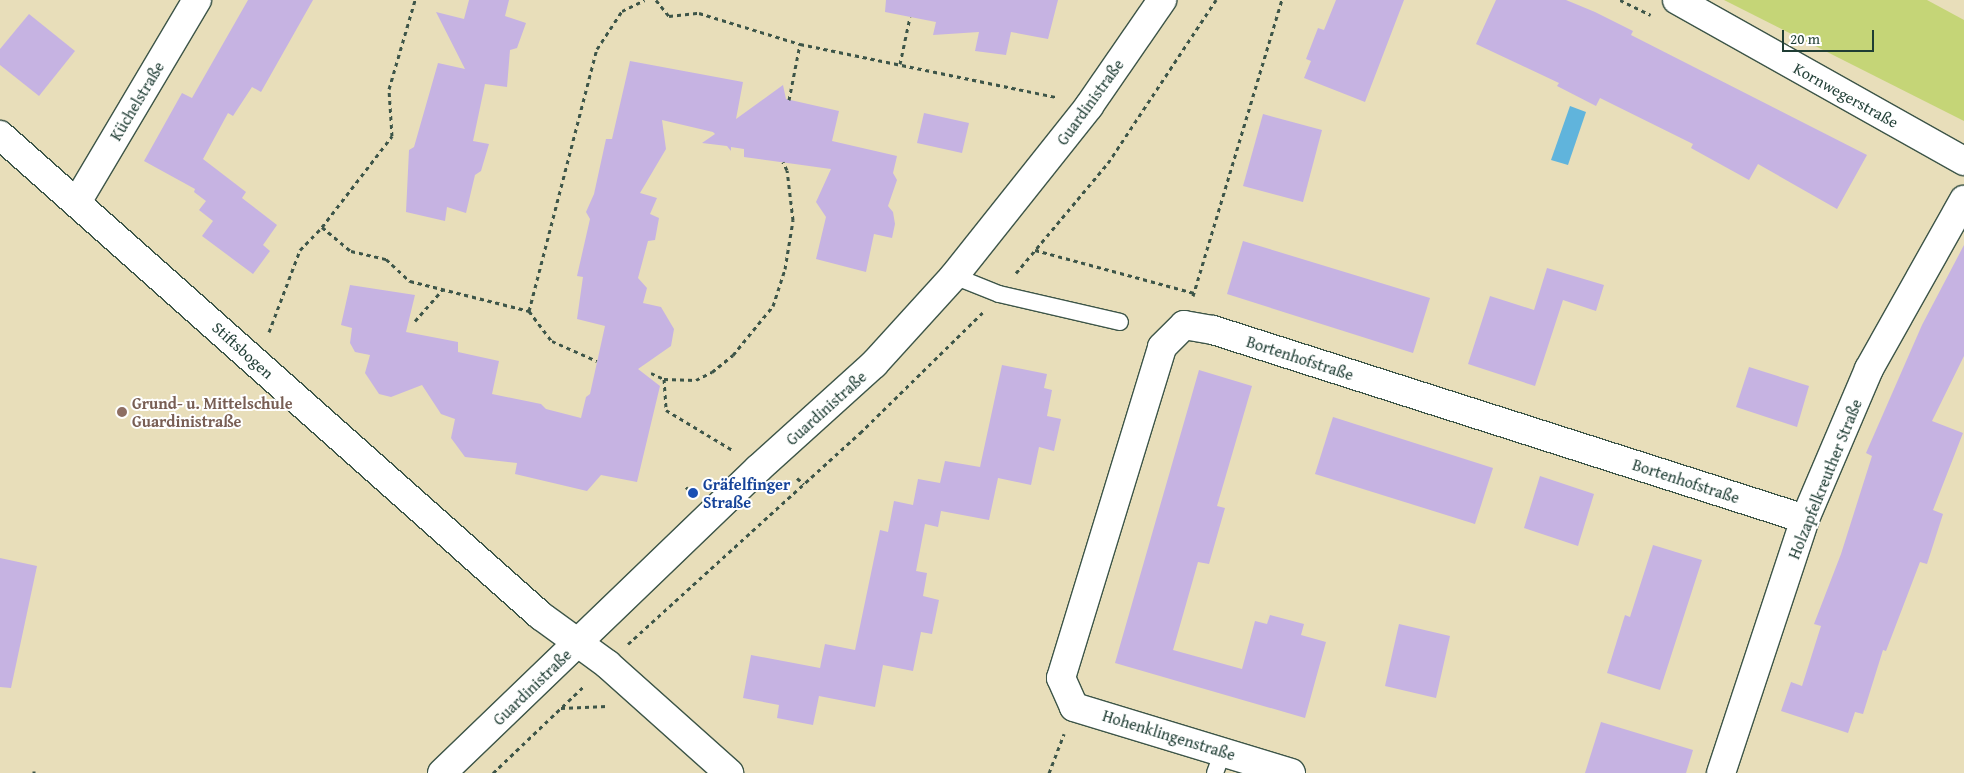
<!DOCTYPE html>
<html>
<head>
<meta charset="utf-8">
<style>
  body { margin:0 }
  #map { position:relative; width:1964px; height:773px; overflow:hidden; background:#e8deba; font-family:"Gentium Book Plus",serif }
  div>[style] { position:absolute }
  .green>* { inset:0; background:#c5d577 }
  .water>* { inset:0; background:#60b4dc }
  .building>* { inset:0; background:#c6b3e2 }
  .path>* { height:3px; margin-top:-1.5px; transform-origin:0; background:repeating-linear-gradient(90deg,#3d5548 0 4px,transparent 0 8px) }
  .roads { filter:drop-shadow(1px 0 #3d5548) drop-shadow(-1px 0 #3d5548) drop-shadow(0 1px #3d5548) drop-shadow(0 -1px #3d5548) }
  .lane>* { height:16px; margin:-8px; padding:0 8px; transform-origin:8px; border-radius:8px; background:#fff }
  .street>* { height:28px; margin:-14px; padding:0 14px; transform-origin:14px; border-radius:14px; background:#fff }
  .dots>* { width:14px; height:14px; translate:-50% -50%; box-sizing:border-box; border:2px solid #fff; border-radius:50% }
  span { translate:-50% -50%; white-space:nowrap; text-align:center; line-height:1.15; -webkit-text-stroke:4px #fff; paint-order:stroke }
  .street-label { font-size:16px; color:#1f3d34 }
  .education-label { font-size:16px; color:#785e54; font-weight:700 }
  .left { translate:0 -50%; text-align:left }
  .transit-label { font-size:16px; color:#164399; font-weight:700 }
  .scale { position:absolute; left:1782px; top:30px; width:92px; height:22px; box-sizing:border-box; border:2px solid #1f3d34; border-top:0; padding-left:6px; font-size:15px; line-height:18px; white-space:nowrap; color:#1f3d34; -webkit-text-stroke:4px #fff; paint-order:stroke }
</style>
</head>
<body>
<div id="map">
  <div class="green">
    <div style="clip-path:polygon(1724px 0,1927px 0,1964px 20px,1964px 121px)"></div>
  </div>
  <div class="water">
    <div style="clip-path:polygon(1570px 106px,1586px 112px,1568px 165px,1551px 160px)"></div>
  </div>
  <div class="building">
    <div style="clip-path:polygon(248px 0,313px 0,261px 92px,252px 87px,233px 116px,228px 113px,203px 159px,246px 192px,242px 198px,277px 225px,263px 245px,270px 251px,253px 274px,202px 236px,213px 221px,199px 210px,206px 201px,194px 192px,195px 189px,144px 161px,182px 93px,192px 98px)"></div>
    <div style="clip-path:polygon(469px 0,509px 0,505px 16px,526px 23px,517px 48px,510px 50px,507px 87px,485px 84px,473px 141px,489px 144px,481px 171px,475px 175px,466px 213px,447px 207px,445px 221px,406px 212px,409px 150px,414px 147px,438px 63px,465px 69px,436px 12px,464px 19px)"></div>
    <div style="clip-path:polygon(886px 0,1058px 0,1048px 39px,1011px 32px,1006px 55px,975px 51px,979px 32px,933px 35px,936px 22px,885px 12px)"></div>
    <div style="clip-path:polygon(1336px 0,1404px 0,1365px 102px,1304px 78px,1311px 61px,1306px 59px,1318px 28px,1324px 30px)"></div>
    <div style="clip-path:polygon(1496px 0,1566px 0,1595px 12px,1633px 31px,1631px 35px,1867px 155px,1837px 209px,1758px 164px,1749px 180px,1691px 148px,1693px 144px,1600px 98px,1596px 106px,1557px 86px,1559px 83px,1476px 44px)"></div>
    <div style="clip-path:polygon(29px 14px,75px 51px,39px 96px,0 65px,0 49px)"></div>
    <div style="clip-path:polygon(630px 61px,743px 82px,736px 119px,783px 85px,786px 99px,839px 111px,832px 141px,897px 156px,893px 173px,897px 180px,888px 206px,893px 212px,895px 224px,892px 238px,874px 234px,866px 272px,816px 259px,826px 217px,816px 202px,831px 169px,744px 157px,744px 149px,731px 147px,731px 151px,727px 146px,702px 143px,715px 134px,713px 132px,662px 120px,666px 149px,640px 193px,657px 198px,650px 214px,659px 218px,655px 240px,648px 241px,638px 278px,647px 288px,643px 303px,661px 307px,674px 329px,671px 346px,638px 369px,660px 386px,637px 482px,601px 475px,587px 491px,515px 474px,517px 463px,465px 457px,451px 438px,455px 419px,441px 414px,422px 385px,391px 397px,379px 394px,365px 373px,370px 355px,355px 352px,350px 343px,352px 328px,341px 325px,350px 285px,415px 295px,406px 332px,458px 342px,458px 352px,499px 361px,492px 394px,541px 404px,546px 409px,581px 418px,586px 397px,590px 394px,605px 326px,577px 319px,583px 277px,577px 276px,590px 219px,586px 212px,594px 194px,606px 139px,612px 139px)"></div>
    <div style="clip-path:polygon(924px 113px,969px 123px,962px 153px,917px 143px)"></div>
    <div style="clip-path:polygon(1263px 114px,1322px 130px,1303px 202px,1243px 186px)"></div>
    <div style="clip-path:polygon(1243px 241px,1430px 298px,1413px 353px,1227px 294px)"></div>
    <div style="clip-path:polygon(1964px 245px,1964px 356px,1932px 421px,1963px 433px,1933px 510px,1943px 514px,1927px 564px,1920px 562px,1886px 651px,1883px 650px,1863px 714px,1855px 712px,1848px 733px,1781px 711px,1791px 682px,1802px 686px,1821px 626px,1814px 624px,1841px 554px,1872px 456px,1866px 453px,1922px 325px)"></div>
    <div style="clip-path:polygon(1547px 268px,1604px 285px,1596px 311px,1563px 300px,1535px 386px,1468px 364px,1490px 296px,1534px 310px)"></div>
    <div style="clip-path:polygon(1002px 365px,1047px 374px,1044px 388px,1052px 390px,1047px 416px,1061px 419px,1054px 451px,1039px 447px,1031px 485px,998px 478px,989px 520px,941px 511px,938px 527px,925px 524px,916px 571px,927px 573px,923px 596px,939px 600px,932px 634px,921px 632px,913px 671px,883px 665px,875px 707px,819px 696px,813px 725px,777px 718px,779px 705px,743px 698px,751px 655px,820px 668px,825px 644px,855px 650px,880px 530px,888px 532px,894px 501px,913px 505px,918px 479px,940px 483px,945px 461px,980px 467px)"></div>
    <div style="clip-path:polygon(1749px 367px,1809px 386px,1797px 427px,1736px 407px)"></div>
    <div style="clip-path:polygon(1199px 370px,1252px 386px,1217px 506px,1225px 508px,1209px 564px,1198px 562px,1173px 650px,1242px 669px,1255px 621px,1267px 624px,1270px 615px,1304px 624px,1301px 635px,1326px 642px,1305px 718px,1115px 663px)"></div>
    <div style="clip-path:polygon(1333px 417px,1493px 468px,1475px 524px,1315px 474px)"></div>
    <div style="clip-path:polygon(1540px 476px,1594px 494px,1578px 546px,1524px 528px)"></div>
    <div style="clip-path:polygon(1653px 545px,1702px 560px,1660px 690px,1607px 673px,1625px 615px,1630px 617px)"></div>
    <div style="clip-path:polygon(0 558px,37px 566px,11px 688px,0 687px)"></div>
    <div style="clip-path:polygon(1399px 624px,1450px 636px,1436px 698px,1385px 686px)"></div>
    <div style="clip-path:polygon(1601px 722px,1693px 750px,1686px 773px,1585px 773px)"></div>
  </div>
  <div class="path">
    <div style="left:656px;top:0;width:21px;rotate:51deg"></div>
    <div style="left:669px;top:16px;width:30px;rotate:-6deg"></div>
    <div style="left:699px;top:13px;width:106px;rotate:17.1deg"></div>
    <div style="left:800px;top:44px;width:262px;rotate:11.7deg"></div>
    <div style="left:1620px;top:0;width:34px;rotate:26deg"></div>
    <div style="left:900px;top:64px;width:48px;rotate:-78deg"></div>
    <div style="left:789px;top:100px;width:57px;rotate:-78.9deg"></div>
    <div style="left:322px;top:227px;width:38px;rotate:40deg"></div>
    <div style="left:351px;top:251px;width:36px;rotate:13deg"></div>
    <div style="left:386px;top:259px;width:33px;rotate:43deg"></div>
    <div style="left:410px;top:281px;width:123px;rotate:14.1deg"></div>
    <div style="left:529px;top:311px;width:38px;rotate:53deg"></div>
    <div style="left:552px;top:341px;width:49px;rotate:24deg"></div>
    <div style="left:1035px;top:250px;width:165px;rotate:15.1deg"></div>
    <div style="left:1016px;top:273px;width:143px;rotate:-50.1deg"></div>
    <div style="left:1108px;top:163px;width:196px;rotate:-56.5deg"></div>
    <div style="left:1193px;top:296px;width:309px;rotate:-73.3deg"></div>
    <div style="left:529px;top:311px;width:271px;rotate:-75.5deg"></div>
    <div style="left:597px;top:49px;width:45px;rotate:-56.7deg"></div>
    <div style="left:622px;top:11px;width:25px;rotate:-26deg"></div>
    <div style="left:415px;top:321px;width:43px;rotate:-48.8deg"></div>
    <div style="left:269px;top:332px;width:88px;rotate:-69.3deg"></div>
    <div style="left:300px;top:250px;width:32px;rotate:-46deg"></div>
    <div style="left:322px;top:227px;width:115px;rotate:-52.4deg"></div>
    <div style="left:392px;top:136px;width:47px;rotate:-93.7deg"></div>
    <div style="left:389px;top:89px;width:93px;rotate:-73.7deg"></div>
    <div style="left:651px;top:373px;width:14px;rotate:25deg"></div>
    <div style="left:664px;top:379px;width:31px;rotate:86deg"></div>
    <div style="left:666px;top:410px;width:79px;rotate:31.1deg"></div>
    <div style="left:664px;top:379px;width:32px;rotate:2deg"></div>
    <div style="left:696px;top:380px;width:18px;rotate:-27deg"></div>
    <div style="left:712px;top:372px;width:27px;rotate:-39deg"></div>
    <div style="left:733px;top:355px;width:63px;rotate:-50.8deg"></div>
    <div style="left:773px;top:306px;width:39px;rotate:-72deg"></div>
    <div style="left:785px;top:269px;width:50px;rotate:-80.7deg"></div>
    <div style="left:793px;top:220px;width:50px;rotate:-96.8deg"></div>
    <div style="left:787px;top:170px;width:9px;rotate:-117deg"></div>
    <div style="left:797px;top:478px;width:9px;rotate:41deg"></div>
    <div style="left:686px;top:487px;width:8px;rotate:45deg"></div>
    <div style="left:628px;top:644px;width:314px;rotate:-42.3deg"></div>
    <div style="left:860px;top:433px;width:173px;rotate:-44.5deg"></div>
    <div style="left:561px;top:708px;width:46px;rotate:-2.5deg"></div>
    <div style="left:34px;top:773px;width:2px;rotate:-90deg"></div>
    <div style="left:493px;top:773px;width:127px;rotate:-43.7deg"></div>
    <div style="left:1049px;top:773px;width:42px;rotate:-69deg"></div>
  </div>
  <div class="roads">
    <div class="lane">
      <div style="left:954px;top:276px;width:48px;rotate:21.8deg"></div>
      <div style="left:999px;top:294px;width:124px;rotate:13deg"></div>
      <div style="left:1215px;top:773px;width:23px;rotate:-70deg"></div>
    </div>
    <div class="street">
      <div style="left:1677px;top:0;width:329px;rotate:29.3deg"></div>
      <div style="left:0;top:135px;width:724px;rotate:41.64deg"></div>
      <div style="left:541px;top:616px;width:82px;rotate:36deg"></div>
      <div style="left:607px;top:664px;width:164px;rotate:41.8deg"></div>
      <div style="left:77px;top:202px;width:235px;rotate:-59.3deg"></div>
      <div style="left:442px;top:773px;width:440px;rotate:-43.9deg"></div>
      <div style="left:759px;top:468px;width:155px;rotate:-42.1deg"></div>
      <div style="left:874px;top:364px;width:119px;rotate:-47.7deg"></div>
      <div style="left:954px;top:276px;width:217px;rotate:-51.5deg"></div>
      <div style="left:1089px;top:106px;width:129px;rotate:-55.4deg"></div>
      <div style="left:1291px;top:773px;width:227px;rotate:-163.1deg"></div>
      <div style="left:1074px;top:707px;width:32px;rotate:-114deg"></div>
      <div style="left:1061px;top:678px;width:346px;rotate:-73deg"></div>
      <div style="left:1162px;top:347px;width:31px;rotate:-45deg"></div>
      <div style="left:1184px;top:325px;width:29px;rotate:10deg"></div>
      <div style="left:1213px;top:330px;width:621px;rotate:17.71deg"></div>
      <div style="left:1721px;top:773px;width:268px;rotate:-71.7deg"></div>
      <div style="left:1805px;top:519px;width:163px;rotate:-66.9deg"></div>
      <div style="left:1869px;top:369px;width:194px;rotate:-60.7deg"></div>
    </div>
  </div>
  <div class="dots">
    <div style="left:122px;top:412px;background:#8d6e63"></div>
    <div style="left:693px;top:493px;background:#1a4fb4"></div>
  </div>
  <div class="street-label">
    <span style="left:1846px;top:95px;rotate:29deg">Kornwegerstraße</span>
    <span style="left:137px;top:101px;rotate:-59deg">Küchelstraße</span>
    <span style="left:1090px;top:102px;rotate:-54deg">Guardinistraße</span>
    <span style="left:243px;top:350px;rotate:42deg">Stiftsbogen</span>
    <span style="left:1300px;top:358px;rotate:18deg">Bortenhofstraße</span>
    <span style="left:826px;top:408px;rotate:-42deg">Guardinistraße</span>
    <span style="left:1825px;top:479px;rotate:-68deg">Holzapfelkreuther Straße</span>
    <span style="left:1686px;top:481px;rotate:18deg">Bortenhofstraße</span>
    <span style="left:532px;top:687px;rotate:-44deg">Guardinistraße</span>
    <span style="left:1169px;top:735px;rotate:17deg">Hohenklingenstraße</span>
  </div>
  <div class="education-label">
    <span class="left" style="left:132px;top:412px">Grund- u. Mittelschule<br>Guardinistraße</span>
  </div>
  <div class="transit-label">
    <span class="left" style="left:703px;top:493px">Gräfelfinger<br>Straße</span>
  </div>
  <div class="scale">20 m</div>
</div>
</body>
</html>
